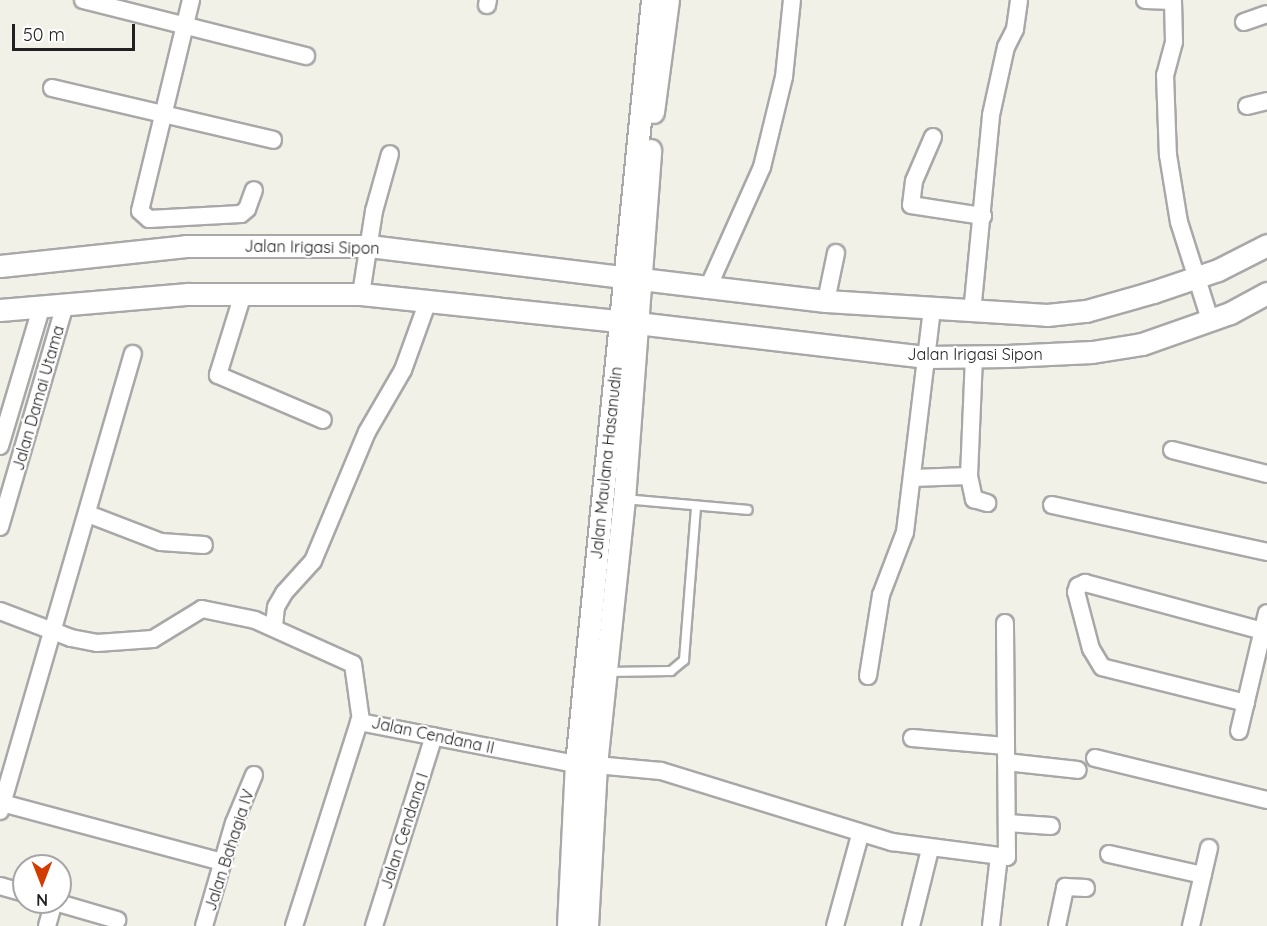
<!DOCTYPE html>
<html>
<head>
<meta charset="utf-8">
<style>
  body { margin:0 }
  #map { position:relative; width:1267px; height:926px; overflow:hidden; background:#f2f1e7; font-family:Quicksand,sans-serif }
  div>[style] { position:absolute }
  .roads { filter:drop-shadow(2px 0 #a8a8a8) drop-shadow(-2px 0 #a8a8a8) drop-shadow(0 2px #a8a8a8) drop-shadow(0 -2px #a8a8a8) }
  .service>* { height:8px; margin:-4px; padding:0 4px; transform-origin:4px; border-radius:4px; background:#fff }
  .minor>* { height:16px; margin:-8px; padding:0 8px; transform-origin:8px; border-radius:8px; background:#fff }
  .tertiary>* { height:21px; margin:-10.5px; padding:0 10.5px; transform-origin:10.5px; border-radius:10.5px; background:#fff }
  span { translate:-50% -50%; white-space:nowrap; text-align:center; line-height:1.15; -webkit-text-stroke:4.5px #fff; paint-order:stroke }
  .street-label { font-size:16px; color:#212121 }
  .north { position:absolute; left:12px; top:854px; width:60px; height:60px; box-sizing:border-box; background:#fff; border:2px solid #a6a6a6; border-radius:50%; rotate:180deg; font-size:16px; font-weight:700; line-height:24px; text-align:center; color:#212121 }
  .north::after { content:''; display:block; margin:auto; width:21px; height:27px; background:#d23c00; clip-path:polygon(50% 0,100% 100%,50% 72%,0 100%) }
  .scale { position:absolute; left:12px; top:24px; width:123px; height:27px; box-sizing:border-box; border:3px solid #212121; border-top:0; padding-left:8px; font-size:18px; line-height:21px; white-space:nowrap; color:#212121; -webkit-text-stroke:4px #fff; paint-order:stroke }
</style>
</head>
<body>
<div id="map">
  <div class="roads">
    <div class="service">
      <div style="left:625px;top:499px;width:123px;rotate:5.1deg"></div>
      <div style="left:607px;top:672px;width:64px;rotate:-0.9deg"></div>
      <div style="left:671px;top:671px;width:17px;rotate:-40deg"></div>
      <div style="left:684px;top:660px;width:154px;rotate:-85.5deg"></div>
    </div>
    <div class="minor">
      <div style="left:83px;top:0;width:230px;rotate:14.1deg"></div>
      <div style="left:191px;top:0;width:217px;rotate:103.6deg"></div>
      <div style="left:140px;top:211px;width:12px;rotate:42deg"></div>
      <div style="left:149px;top:219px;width:92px;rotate:-3.1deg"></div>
      <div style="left:241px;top:214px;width:8px;rotate:-40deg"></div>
      <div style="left:247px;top:209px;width:20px;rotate:-70deg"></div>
      <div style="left:1145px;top:0;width:28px;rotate:2deg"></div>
      <div style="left:1173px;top:1px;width:41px;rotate:88.6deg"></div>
      <div style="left:1174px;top:42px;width:34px;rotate:105deg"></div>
      <div style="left:1165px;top:75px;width:80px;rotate:87.9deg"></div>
      <div style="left:1168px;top:155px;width:68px;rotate:80.7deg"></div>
      <div style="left:1179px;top:222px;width:103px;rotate:72.4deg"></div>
      <div style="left:487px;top:5px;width:5px;rotate:-79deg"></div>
      <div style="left:1244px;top:22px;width:24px;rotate:-19deg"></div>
      <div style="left:52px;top:88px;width:227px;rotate:13.2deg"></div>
      <div style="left:1247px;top:106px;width:21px;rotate:-14deg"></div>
      <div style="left:933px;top:137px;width:48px;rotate:113.4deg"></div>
      <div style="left:914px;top:181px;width:24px;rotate:97deg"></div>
      <div style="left:911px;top:205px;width:73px;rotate:8.7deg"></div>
      <div style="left:707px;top:290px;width:135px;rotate:-65.9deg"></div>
      <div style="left:762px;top:167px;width:93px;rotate:-76.3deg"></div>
      <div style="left:784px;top:77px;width:77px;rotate:-84.1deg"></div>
      <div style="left:243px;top:294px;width:85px;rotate:107.2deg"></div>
      <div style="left:218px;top:375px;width:114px;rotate:23.2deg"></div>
      <div style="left:361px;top:294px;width:84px;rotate:-81.1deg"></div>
      <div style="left:374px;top:211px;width:59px;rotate:-74.3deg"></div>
      <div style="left:826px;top:301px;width:49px;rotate:-78.2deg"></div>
      <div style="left:972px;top:313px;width:199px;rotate:-84.5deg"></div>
      <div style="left:991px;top:115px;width:70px;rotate:-77.6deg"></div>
      <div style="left:1006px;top:47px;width:20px;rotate:-63deg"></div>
      <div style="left:1015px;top:29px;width:29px;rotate:-82deg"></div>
      <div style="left:0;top:446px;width:147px;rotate:-73.4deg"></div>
      <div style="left:1172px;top:450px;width:98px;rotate:14.2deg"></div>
      <div style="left:969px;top:476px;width:24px;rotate:78deg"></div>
      <div style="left:974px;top:499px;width:14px;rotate:17deg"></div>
      <div style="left:912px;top:478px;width:57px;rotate:-2deg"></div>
      <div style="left:969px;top:476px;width:120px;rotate:-87.6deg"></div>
      <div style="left:1052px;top:505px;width:220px;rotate:12.3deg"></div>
      <div style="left:88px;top:514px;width:78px;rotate:21deg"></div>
      <div style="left:161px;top:542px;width:43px;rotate:4deg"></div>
      <div style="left:0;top:527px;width:232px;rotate:-73.7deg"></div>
      <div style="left:0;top:611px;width:76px;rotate:20.8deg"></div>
      <div style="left:71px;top:638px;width:26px;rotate:11deg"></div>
      <div style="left:97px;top:643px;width:56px;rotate:-4.1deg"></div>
      <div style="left:153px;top:639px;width:57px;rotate:-31.5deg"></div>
      <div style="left:202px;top:609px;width:54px;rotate:11.7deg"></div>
      <div style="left:255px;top:620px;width:107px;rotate:24.2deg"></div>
      <div style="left:353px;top:664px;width:58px;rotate:82deg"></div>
      <div style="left:274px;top:626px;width:19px;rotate:-84deg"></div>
      <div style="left:276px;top:607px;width:16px;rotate:-60deg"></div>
      <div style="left:284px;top:593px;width:43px;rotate:-47.8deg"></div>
      <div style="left:313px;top:561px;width:140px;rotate:-67.3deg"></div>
      <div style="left:367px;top:432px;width:72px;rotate:-59.9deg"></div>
      <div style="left:403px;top:370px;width:73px;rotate:-70.1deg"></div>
      <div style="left:868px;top:676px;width:82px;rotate:-80.9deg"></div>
      <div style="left:881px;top:595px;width:67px;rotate:-69.1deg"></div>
      <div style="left:905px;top:532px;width:225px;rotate:-83.1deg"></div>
      <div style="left:1246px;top:703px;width:148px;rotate:-166deg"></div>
      <div style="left:1102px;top:667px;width:21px;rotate:-121deg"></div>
      <div style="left:1091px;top:649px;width:59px;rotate:-104.7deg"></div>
      <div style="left:1076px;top:592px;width:6px;rotate:-72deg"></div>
      <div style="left:1078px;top:586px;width:8px;rotate:-23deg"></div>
      <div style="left:1085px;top:583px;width:188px;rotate:15.1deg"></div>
      <div style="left:1239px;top:731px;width:121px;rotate:-76.7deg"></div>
      <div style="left:912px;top:738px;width:94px;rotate:4.9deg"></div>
      <div style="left:1095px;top:758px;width:177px;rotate:13.7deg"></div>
      <div style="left:1006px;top:762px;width:72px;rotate:6.3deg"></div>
      <div style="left:596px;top:765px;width:65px;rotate:5.3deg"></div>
      <div style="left:661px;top:771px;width:242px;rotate:17.1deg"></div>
      <div style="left:892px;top:842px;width:116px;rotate:7.4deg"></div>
      <div style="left:1007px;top:857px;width:234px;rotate:-90.5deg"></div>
      <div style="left:2px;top:803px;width:228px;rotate:15deg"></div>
      <div style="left:0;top:811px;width:476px;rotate:-73.8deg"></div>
      <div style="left:1007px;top:823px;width:44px;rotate:3.9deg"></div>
      <div style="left:1109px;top:854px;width:96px;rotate:12.6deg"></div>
      <div style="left:0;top:886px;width:25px;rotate:16deg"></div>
      <div style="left:55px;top:902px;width:65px;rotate:16.2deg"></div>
      <div style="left:47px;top:926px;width:25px;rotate:-74deg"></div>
      <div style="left:204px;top:926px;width:107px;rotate:-73.8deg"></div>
      <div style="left:234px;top:823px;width:52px;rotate:-67.4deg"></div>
      <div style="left:294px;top:926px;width:214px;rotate:-72.3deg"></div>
      <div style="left:359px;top:722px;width:221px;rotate:11deg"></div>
      <div style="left:374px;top:926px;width:199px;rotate:-72.5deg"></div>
      <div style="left:835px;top:926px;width:94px;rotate:-74.6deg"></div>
      <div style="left:911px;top:926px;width:79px;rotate:-76.1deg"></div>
      <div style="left:991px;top:926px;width:70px;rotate:-83.5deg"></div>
      <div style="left:1057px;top:926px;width:40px;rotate:-78deg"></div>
      <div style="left:1065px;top:887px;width:21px;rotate:3deg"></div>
      <div style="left:1191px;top:926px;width:80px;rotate:-77deg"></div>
    </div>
    <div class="tertiary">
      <div style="left:653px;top:112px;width:113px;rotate:-82.4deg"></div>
      <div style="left:0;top:266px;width:187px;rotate:-6.1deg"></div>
      <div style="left:186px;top:246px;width:183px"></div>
      <div style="left:369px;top:246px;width:256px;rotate:7deg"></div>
      <div style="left:641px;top:279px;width:186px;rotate:6.8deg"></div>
      <div style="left:826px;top:301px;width:221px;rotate:3.6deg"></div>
      <div style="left:1047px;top:315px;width:39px;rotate:-6deg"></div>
      <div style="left:1086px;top:311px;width:70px;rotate:-15.8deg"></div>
      <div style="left:1153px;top:292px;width:69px;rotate:-18.7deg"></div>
      <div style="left:1218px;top:270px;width:55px;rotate:-27deg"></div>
      <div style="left:0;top:310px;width:189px;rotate:-4.9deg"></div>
      <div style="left:188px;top:294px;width:173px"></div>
      <div style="left:361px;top:294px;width:259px;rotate:6deg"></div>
      <div style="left:637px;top:323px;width:292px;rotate:6.7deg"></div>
      <div style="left:927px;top:357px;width:80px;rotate:-0.7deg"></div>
      <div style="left:1007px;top:356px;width:85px;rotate:-2.7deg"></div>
      <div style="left:1092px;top:352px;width:51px;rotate:-9.1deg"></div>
      <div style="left:1142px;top:344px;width:93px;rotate:-19.4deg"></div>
      <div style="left:1230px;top:313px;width:42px;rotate:-28.4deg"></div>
      <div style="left:568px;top:926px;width:162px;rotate:-87.2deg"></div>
      <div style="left:576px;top:764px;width:768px;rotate:-84.32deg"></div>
      <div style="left:587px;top:926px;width:161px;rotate:-86.8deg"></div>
      <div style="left:596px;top:765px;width:267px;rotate:-84deg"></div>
      <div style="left:624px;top:499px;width:350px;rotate:-85.7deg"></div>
    </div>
  </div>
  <div class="street-label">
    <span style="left:312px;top:247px;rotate:1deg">Jalan Irigasi Sipon</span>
    <span style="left:975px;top:354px">Jalan Irigasi Sipon</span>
    <span style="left:38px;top:398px;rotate:-74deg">Jalan Damai Utama</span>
    <span style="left:606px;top:463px;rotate:-84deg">Jalan Maulana Hasanudin</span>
    <span style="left:433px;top:735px;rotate:12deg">Jalan Cendana II</span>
    <span style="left:404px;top:831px;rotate:-72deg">Jalan Cendana I</span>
    <span style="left:229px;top:850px;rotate:-72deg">Jalan Bahagia IV</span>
  </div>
  <div class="north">N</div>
  <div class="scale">50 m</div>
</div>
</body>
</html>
